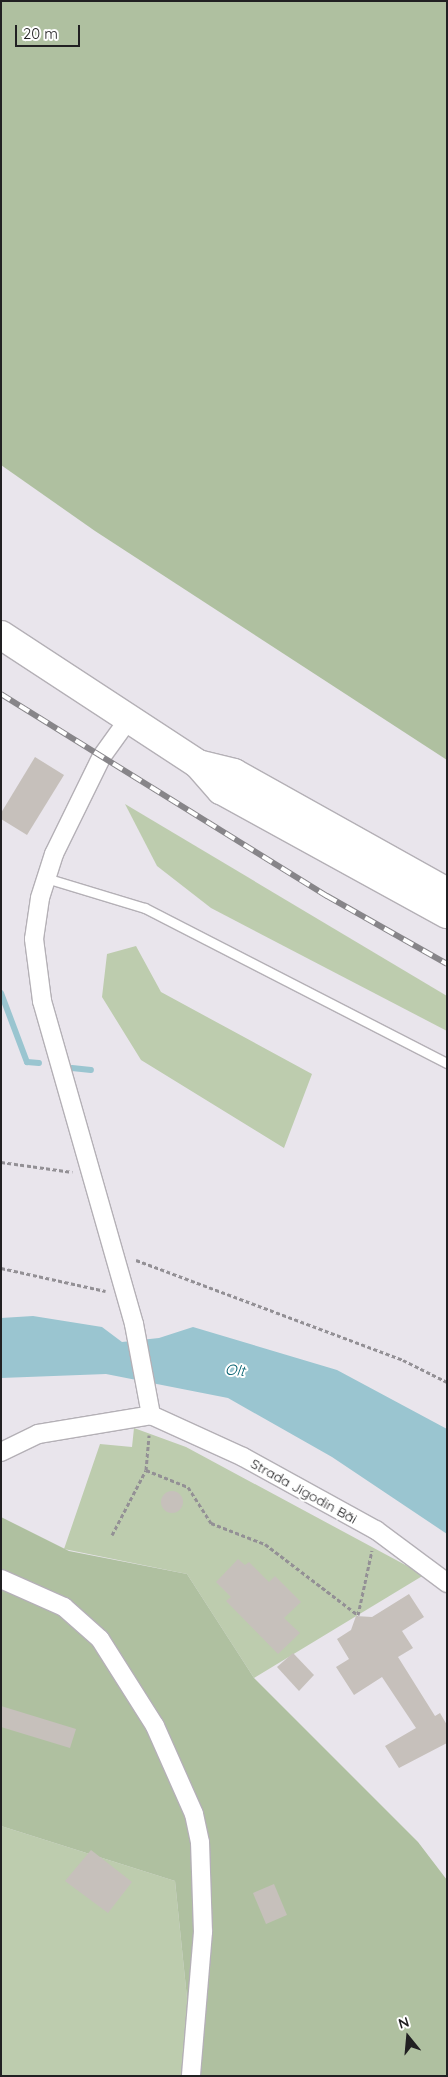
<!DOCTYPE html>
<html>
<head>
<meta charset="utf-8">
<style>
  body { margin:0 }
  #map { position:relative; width:448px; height:2077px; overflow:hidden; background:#e9e5ec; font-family:Quicksand,sans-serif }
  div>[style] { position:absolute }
  .green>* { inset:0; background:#bdccae }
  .forest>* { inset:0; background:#afc0a0 }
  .water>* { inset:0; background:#9ac5d0 }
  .stream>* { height:6px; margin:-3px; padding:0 3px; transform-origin:3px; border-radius:3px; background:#9ac5d0 }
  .building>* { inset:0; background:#c6c0bb }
  .round { border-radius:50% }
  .path>* { height:3px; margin-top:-1.5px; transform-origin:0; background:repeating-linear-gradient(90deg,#939095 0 4px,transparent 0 6.5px) }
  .roads { filter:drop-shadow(1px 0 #b4b0b6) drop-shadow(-1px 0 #b4b0b6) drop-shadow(0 1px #b4b0b6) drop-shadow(0 -1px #b4b0b6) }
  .lane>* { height:9px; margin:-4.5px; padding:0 4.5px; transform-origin:4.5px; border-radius:4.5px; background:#fff }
  .street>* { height:18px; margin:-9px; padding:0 9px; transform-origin:9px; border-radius:9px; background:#fff }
  .highway>* { height:28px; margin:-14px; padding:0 14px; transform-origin:14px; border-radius:14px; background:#fff }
  .rail>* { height:5.5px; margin-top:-2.75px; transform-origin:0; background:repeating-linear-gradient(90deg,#fff 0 11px,#878589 0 22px); box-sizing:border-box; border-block:1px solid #878589 }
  span { translate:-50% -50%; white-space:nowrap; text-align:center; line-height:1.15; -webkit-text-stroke:4px #fff; paint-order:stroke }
  .street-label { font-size:14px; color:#212022 }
  .water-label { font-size:15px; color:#005e6e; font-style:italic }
  .frame { position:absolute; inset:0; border:2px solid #212022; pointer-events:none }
  .north { position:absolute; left:383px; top:2012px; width:50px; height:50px; -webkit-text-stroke:4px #fff; paint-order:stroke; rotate:343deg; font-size:14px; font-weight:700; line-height:20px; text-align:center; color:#212022 }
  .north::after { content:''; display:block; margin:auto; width:18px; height:22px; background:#212022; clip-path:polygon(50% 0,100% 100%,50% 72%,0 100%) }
  .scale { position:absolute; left:15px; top:25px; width:65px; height:22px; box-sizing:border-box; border:2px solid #212022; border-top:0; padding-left:6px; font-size:15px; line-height:18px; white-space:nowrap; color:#212022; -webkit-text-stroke:4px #fff; paint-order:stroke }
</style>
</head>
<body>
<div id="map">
  <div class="green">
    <div style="clip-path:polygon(125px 804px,447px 996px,447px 1031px,211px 908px,157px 866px)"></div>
    <div style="clip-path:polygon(136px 946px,161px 992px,312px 1074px,284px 1148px,141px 1060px,102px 997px,107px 954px)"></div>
    <div style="clip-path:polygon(134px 1428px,186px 1447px,424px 1575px,254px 1678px,187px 1574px,64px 1549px,100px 1444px,132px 1447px)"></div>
    <div style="clip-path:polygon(1px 1826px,175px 1881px,195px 2076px,1px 2076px)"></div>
  </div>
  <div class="forest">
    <div style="clip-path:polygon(1px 1px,447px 1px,447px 760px,95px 531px,1px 465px)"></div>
    <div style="clip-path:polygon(1px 1517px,69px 1551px,187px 1574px,254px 1678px,418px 1842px,447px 1880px,447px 2076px,195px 2076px,175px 1881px,1px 1826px)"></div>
  </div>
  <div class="water">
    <div style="clip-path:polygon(33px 1316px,102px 1327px,122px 1342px,159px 1338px,193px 1327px,337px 1370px,447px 1429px,447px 1534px,332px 1457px,228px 1398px,106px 1374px,1px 1378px,1px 1318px)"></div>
  </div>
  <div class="stream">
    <div style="left:1px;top:993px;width:74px;rotate:69.4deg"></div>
    <div style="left:27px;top:1062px;width:12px;rotate:5deg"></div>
    <div style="left:72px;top:1068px;width:19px;rotate:6deg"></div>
  </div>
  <div class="building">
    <div style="clip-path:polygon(35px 757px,64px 775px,27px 835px,1px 819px,1px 813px)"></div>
    <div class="round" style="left:161px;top:1491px;width:22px;height:22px"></div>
    <div style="clip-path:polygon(238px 1559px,245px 1565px,249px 1562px,269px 1582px,275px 1576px,301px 1602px,284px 1618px,300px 1633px,278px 1654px,226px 1601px,231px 1597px,216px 1582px)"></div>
    <div style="clip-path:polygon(409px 1594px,424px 1617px,402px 1631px,413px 1648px,398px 1657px,435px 1716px,440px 1713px,447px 1725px,447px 1743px,399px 1768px,385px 1746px,416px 1728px,382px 1677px,354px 1695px,336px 1667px,349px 1659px,337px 1639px,351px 1630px,356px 1616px,372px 1617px)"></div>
    <div style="clip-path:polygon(293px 1653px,314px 1675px,299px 1691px,277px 1667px)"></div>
    <div style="clip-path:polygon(1px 1706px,76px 1729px,70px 1748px,1px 1727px)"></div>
    <div style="clip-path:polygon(91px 1850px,132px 1882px,108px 1913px,65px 1881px)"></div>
    <div style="clip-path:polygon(274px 1884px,287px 1915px,266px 1924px,253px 1893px)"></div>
  </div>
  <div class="path">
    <div style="left:1px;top:1162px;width:72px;rotate:8deg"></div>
    <div style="left:136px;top:1260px;width:285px;rotate:20.5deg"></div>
    <div style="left:403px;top:1360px;width:49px;rotate:26.6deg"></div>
    <div style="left:1px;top:1268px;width:107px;rotate:12.4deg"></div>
    <div style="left:146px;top:1470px;width:45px;rotate:22deg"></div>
    <div style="left:188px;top:1487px;width:43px;rotate:57.4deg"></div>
    <div style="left:211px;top:1523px;width:58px;rotate:21.3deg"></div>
    <div style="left:265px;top:1544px;width:117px;rotate:37.4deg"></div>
    <div style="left:358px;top:1615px;width:66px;rotate:-77.8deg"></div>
    <div style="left:112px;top:1535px;width:73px;rotate:-62.4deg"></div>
    <div style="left:146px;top:1470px;width:35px;rotate:-85deg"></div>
  </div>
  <div class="roads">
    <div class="lane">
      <div style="left:46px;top:878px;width:103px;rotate:16.9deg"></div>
      <div style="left:145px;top:908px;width:339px;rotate:27.2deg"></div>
    </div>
    <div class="street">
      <div style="left:128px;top:720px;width:44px;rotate:125.8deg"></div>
      <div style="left:102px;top:756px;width:109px;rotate:116.1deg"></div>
      <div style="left:54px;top:854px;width:46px;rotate:107.7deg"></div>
      <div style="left:40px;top:898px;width:41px;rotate:98.3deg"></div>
      <div style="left:34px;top:939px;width:63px;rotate:82.6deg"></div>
      <div style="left:42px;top:1001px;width:336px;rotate:74.1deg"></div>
      <div style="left:134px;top:1324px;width:93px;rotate:79.4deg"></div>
      <div style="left:151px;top:1415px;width:101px;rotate:24.5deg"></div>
      <div style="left:243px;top:1457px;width:152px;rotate:28.8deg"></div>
      <div style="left:376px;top:1530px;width:89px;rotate:36.7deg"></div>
      <div style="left:1px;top:1452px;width:41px;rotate:-25.9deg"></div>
      <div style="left:38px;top:1434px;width:115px;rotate:-9.5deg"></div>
      <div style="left:1px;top:1579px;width:69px;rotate:24deg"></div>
      <div style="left:64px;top:1607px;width:48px;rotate:41.6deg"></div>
      <div style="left:100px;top:1639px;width:103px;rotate:57.7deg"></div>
      <div style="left:155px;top:1726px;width:96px;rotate:66.1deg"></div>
      <div style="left:194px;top:1814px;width:29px;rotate:78deg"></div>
      <div style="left:200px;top:1842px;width:90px;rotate:88.1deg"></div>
      <div style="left:203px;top:1932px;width:144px;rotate:94.8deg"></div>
    </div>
    <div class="highway">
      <div style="left:1px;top:635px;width:235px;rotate:33.2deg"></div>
      <div style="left:198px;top:764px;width:35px;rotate:49deg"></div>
      <div style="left:221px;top:790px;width:258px;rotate:28.8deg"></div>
      <div style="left:198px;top:764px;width:37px;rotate:14deg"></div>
      <div style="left:234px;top:773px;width:244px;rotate:29.2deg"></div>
    </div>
  </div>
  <div class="rail">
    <div style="left:1px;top:694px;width:384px;rotate:31.8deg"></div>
    <div style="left:327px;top:896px;width:138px;rotate:29.5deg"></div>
  </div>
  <div class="street-label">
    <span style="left:304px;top:1491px;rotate:29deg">Strada Jigodin Băi</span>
  </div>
  <div class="water-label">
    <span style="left:235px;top:1370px;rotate:6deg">Olt</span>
  </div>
  <div class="frame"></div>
  <div class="north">N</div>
  <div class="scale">20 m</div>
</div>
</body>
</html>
